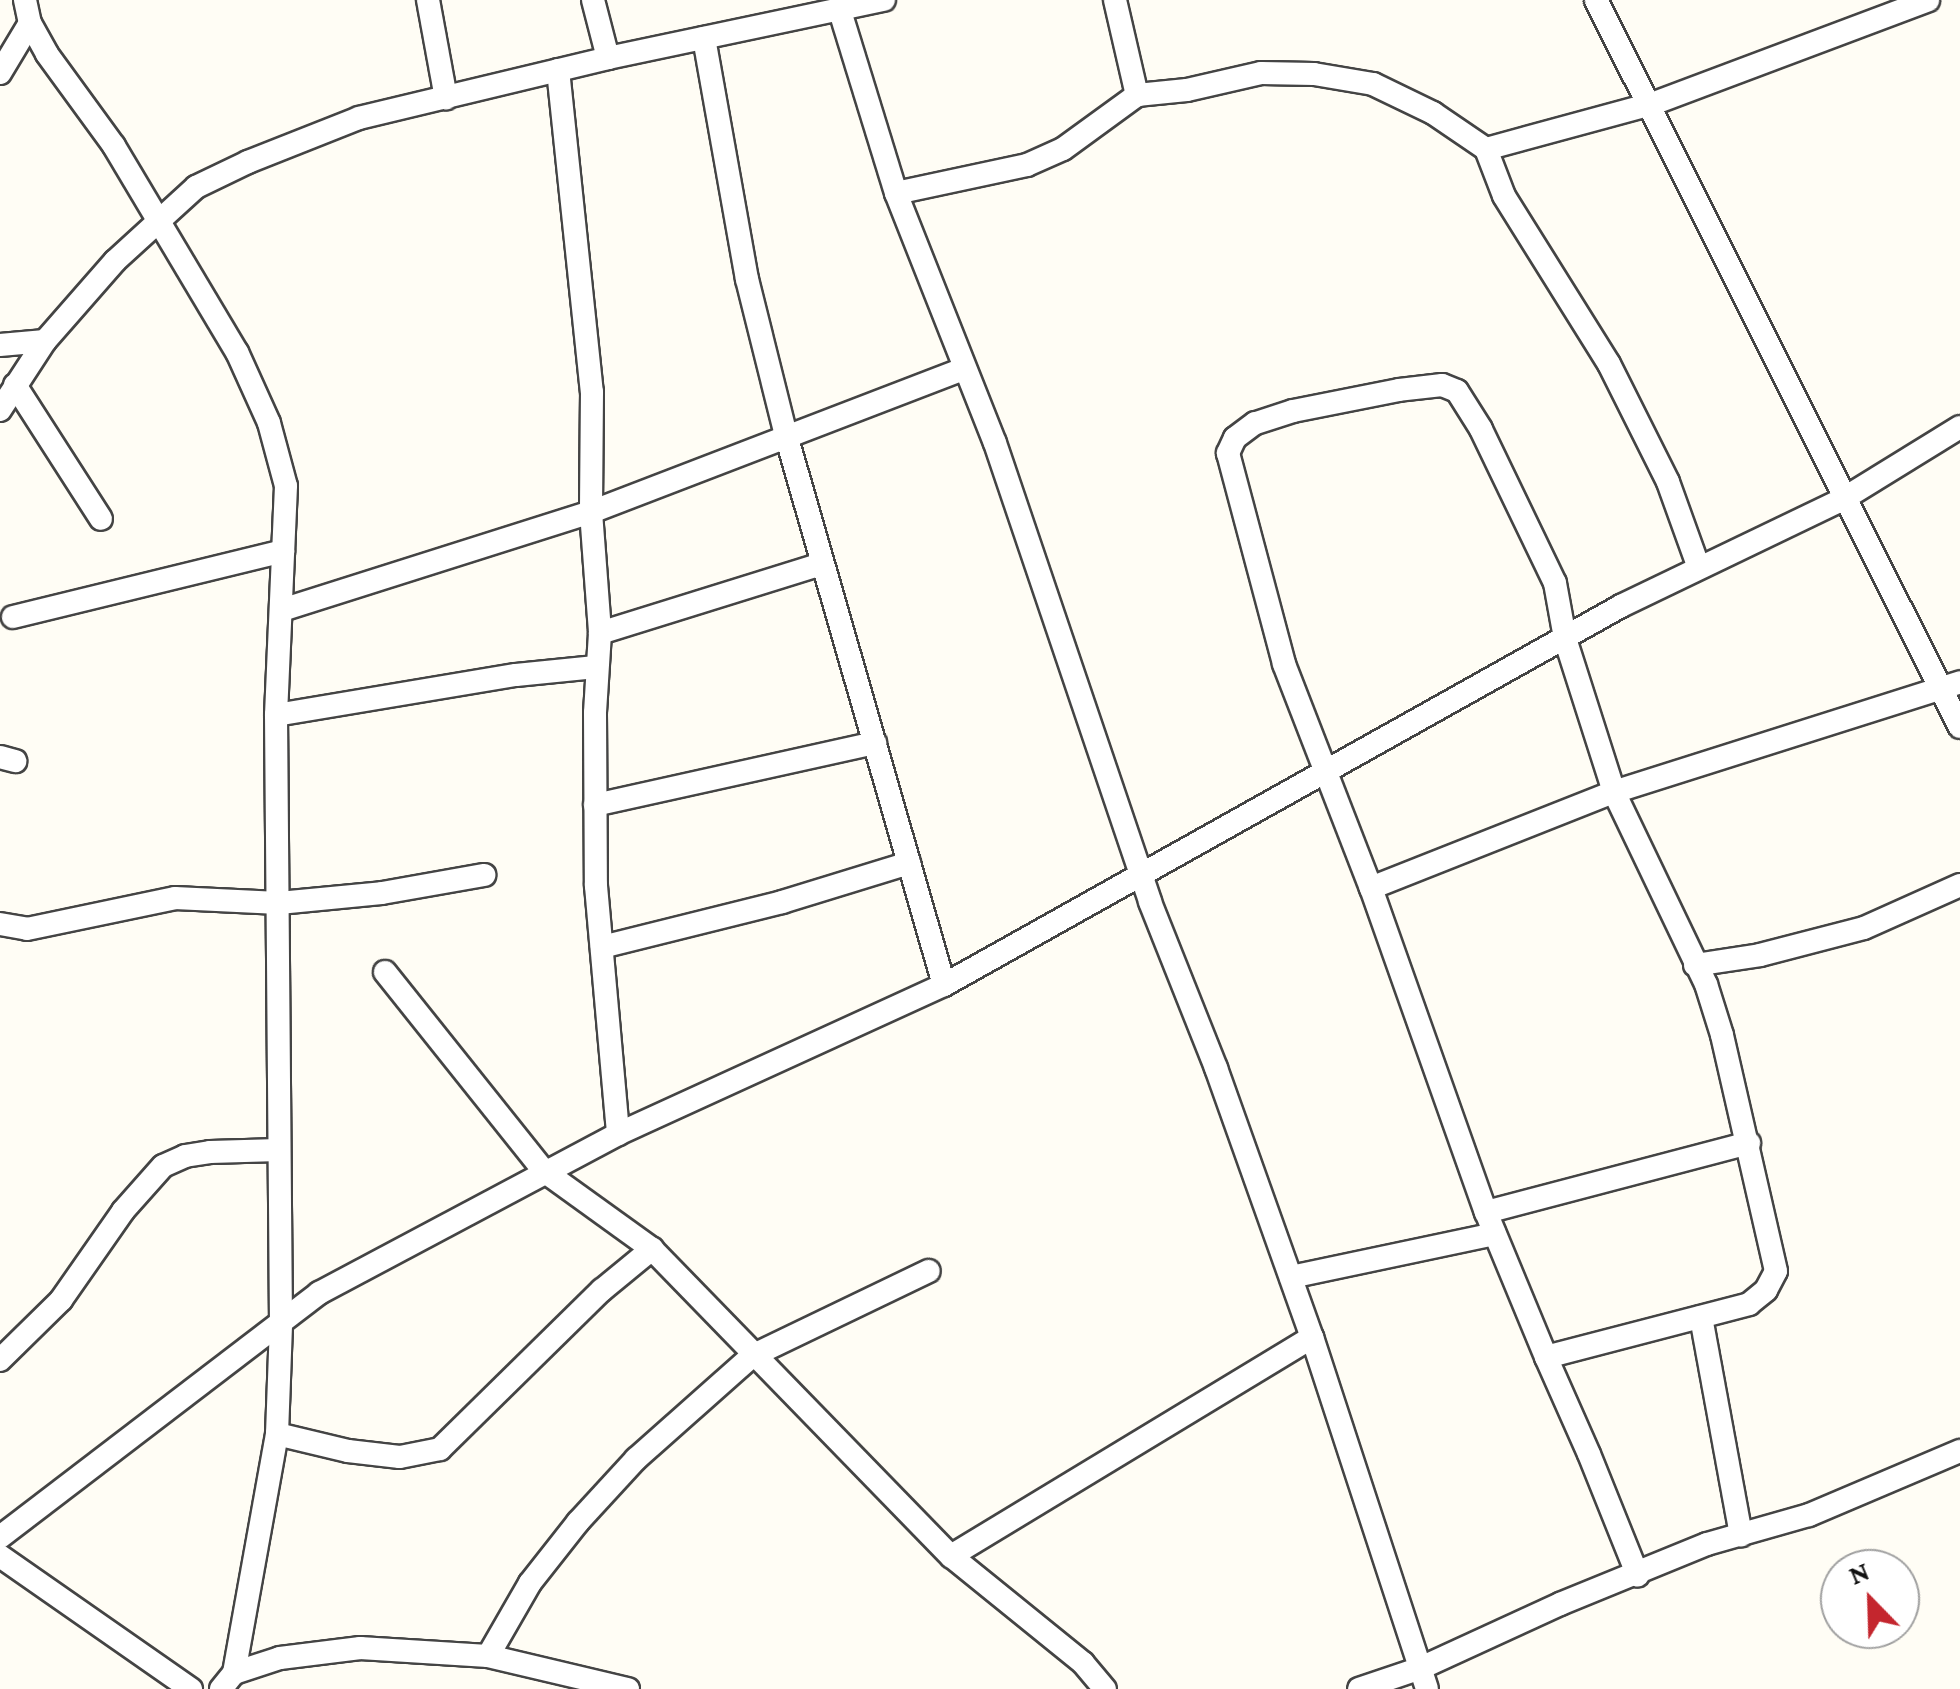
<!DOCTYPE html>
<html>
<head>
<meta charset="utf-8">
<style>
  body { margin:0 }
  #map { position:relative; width:1960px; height:1689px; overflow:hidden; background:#fffdf5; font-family:"Crimson Pro",serif }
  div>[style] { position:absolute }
  .roads { filter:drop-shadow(2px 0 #444) drop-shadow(-2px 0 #444) drop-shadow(0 2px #444) drop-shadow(0 -2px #444) }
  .street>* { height:22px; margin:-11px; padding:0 11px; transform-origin:11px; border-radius:11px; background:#fff }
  span { translate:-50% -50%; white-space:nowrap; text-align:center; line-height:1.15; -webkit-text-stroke:10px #fff; paint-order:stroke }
  .north { position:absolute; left:1820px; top:1549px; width:100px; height:100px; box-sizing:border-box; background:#fff; border:2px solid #a0a0a0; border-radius:50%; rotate:337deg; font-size:28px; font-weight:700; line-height:40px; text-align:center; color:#111 }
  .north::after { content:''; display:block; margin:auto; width:35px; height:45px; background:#c4262e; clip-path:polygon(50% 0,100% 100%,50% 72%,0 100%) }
</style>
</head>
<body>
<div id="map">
  <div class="roads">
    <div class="street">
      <div style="left:25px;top:0;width:24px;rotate:78deg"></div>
      <div style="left:30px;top:23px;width:35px;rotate:61deg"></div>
      <div style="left:47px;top:54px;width:114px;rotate:53.9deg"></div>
      <div style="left:114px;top:146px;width:240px;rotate:59.2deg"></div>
      <div style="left:237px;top:352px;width:78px;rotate:65.7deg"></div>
      <div style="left:269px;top:423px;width:65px;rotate:74.9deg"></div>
      <div style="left:286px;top:486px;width:229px;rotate:92.5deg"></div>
      <div style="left:276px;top:715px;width:610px;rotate:89.53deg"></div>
      <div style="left:281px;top:1325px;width:109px;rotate:92.1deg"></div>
      <div style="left:277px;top:1434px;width:243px;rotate:100.2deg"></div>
      <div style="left:428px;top:0;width:100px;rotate:79.6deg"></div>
      <div style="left:593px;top:0;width:60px;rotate:75.5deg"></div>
      <div style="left:1115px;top:0;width:98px;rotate:77deg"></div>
      <div style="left:1596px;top:0;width:813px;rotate:63.4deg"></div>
      <div style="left:840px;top:11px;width:190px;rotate:72.9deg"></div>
      <div style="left:896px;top:193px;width:269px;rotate:68.4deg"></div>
      <div style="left:995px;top:443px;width:484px;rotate:71.3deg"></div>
      <div style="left:1150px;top:902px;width:179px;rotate:68.3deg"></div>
      <div style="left:1216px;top:1068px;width:286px;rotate:70.4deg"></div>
      <div style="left:1312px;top:1337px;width:370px;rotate:71.9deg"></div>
      <div style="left:704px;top:38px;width:245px;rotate:79.9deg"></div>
      <div style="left:747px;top:279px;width:161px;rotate:76deg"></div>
      <div style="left:786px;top:435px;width:572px;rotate:73.97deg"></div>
      <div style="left:558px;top:70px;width:324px;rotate:84deg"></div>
      <div style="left:592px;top:392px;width:120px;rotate:90.5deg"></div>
      <div style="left:591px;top:512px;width:121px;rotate:85.7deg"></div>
      <div style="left:600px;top:633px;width:80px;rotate:93.6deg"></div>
      <div style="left:595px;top:713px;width:173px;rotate:89.7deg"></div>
      <div style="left:596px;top:886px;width:249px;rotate:84.9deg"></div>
      <div style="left:0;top:73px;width:58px;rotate:-59deg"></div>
      <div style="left:1486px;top:149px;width:50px;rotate:69deg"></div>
      <div style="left:1504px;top:196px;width:198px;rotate:58deg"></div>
      <div style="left:1609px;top:364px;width:132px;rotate:63.4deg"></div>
      <div style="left:1668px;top:482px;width:91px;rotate:70.2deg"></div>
      <div style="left:896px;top:193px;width:134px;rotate:-12.1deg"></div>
      <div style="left:1027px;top:165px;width:39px;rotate:-24deg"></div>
      <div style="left:1063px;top:149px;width:92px;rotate:-36.1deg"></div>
      <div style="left:1137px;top:95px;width:50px;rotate:-5.7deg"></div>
      <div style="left:1187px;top:90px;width:76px;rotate:-12.9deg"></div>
      <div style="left:1261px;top:73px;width:53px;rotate:1.1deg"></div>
      <div style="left:1314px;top:74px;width:60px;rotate:9.6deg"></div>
      <div style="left:1373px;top:84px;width:67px;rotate:25.8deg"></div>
      <div style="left:1433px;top:113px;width:64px;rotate:34.2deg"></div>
      <div style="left:1486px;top:149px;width:172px;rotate:-15.2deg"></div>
      <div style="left:1652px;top:104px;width:295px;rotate:-20.6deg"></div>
      <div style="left:0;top:345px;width:45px;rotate:-5.1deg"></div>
      <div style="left:15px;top:385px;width:159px;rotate:57.3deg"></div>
      <div style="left:0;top:410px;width:82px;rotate:-56.9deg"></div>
      <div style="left:45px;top:341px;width:106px;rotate:-48.8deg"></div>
      <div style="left:115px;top:261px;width:110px;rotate:-42.4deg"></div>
      <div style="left:196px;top:187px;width:58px;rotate:-25.7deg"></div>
      <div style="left:248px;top:162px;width:119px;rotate:-21.6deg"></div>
      <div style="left:359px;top:118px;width:256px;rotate:-13.5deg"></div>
      <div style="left:608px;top:58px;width:282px;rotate:-11.9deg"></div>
      <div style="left:282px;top:610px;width:324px;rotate:-17.6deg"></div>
      <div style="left:591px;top:512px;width:399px;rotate:-21deg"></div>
      <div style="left:13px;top:617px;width:278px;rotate:-13.7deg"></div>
      <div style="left:600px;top:633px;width:232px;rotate:-17.3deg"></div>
      <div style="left:276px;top:715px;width:243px;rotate:-9.5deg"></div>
      <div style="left:516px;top:675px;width:80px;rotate:-5.7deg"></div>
      <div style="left:0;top:757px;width:16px;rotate:15deg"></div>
      <div style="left:595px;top:805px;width:287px;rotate:-12.5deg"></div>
      <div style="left:1371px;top:888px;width:261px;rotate:-21.6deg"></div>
      <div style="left:1614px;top:792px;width:363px;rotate:-17.6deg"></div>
      <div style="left:0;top:924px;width:27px;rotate:10deg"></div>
      <div style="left:27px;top:929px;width:151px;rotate:-11.8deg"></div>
      <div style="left:175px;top:898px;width:104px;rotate:2.8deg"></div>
      <div style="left:279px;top:903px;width:103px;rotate:-5.5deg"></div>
      <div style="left:382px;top:893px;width:104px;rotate:-10deg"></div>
      <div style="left:602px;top:947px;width:186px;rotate:-14deg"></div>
      <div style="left:782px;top:902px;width:133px;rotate:-17.1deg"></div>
      <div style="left:1695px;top:965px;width:66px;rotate:-8.7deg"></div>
      <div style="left:1760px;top:955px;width:107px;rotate:-14.6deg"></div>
      <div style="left:1864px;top:928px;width:105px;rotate:-24.1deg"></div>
      <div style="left:385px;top:972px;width:255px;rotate:51.4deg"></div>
      <div style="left:544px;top:1171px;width:133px;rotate:35.8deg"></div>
      <div style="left:652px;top:1249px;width:429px;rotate:45.8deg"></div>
      <div style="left:951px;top:1556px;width:170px;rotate:39deg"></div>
      <div style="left:1083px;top:1663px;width:34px;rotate:50deg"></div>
      <div style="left:1486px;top:1212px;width:272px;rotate:-14.7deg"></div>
      <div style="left:1291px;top:1277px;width:208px;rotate:-11.9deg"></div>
      <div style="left:1701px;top:1317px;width:222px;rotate:79.6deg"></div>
      <div style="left:1546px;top:1357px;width:210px;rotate:-14.6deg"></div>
      <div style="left:1749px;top:1304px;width:22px;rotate:-39deg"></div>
      <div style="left:1766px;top:1290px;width:21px;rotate:-62deg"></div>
      <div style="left:1776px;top:1271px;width:242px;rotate:-102.9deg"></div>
      <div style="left:1722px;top:1035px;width:53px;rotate:-107.4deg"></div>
      <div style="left:1706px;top:984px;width:213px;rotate:-115.6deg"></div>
      <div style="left:1614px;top:792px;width:162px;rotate:-107.7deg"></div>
      <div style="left:1565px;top:638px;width:56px;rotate:-100.3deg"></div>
      <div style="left:1555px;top:583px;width:171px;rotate:-115.7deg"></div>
      <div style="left:1481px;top:429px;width:45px;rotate:-122.3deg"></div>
      <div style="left:1457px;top:391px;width:16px;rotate:-158deg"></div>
      <div style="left:1442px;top:385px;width:43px;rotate:173.4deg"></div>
      <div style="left:1399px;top:390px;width:108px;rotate:168.8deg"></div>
      <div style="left:1293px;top:411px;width:40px;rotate:162deg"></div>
      <div style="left:1255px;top:423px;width:25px;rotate:143deg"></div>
      <div style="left:1235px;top:438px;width:17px;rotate:115deg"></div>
      <div style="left:1228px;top:453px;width:218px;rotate:75.1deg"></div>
      <div style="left:1284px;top:664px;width:240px;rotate:68.8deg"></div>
      <div style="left:1371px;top:888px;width:344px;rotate:70.5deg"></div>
      <div style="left:1486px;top:1212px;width:157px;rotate:67.5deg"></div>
      <div style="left:1546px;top:1357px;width:106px;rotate:66.1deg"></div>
      <div style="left:1589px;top:1454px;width:131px;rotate:68.1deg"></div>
      <div style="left:0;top:1360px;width:86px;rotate:-44.5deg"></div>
      <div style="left:61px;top:1300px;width:108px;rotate:-55.1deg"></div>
      <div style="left:123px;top:1211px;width:60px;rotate:-48.4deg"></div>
      <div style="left:163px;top:1166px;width:24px;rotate:-24deg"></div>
      <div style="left:185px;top:1156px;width:25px;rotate:-9deg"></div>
      <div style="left:210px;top:1152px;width:69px;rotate:-1.7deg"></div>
      <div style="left:277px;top:1434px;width:73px;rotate:13.5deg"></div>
      <div style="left:348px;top:1451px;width:52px;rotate:6.6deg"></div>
      <div style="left:400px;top:1457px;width:41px;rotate:-11.3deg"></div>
      <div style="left:440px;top:1449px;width:227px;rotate:-44.5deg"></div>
      <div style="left:602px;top:1290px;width:65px;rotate:-39.4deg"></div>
      <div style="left:0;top:1537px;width:402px;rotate:-37.4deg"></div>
      <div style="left:319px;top:1293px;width:339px;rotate:-28deg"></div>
      <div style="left:618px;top:1134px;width:358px;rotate:-24.6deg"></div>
      <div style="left:944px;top:985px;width:776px;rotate:-29.24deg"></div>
      <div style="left:1621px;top:606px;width:246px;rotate:-25.7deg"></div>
      <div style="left:1843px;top:499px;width:137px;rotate:-31.6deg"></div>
      <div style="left:0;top:1556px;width:233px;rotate:34.9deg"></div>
      <div style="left:951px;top:1556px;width:422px;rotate:-31.2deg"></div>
      <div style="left:488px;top:1656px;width:84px;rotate:-60.1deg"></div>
      <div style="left:530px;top:1583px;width:78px;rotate:-51.8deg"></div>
      <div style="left:578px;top:1522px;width:86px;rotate:-47.4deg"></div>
      <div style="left:636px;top:1459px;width:155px;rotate:-41.6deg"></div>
      <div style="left:752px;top:1356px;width:196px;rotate:-25.7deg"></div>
      <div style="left:221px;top:1689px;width:21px;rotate:-51deg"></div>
      <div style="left:234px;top:1673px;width:48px;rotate:-18.1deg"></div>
      <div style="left:280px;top:1658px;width:81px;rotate:-7.1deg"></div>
      <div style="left:360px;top:1648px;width:128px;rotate:3.6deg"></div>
      <div style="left:488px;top:1656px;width:144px;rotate:13.3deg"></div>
      <div style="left:1359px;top:1689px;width:65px;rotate:-18.7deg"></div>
      <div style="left:1421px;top:1668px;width:153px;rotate:-24.7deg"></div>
      <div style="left:1560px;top:1604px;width:159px;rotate:-22.2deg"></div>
      <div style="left:1707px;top:1544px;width:106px;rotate:-15.9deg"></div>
      <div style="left:1809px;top:1515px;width:164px;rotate:-23deg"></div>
    </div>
  </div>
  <div class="north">N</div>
</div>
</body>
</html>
